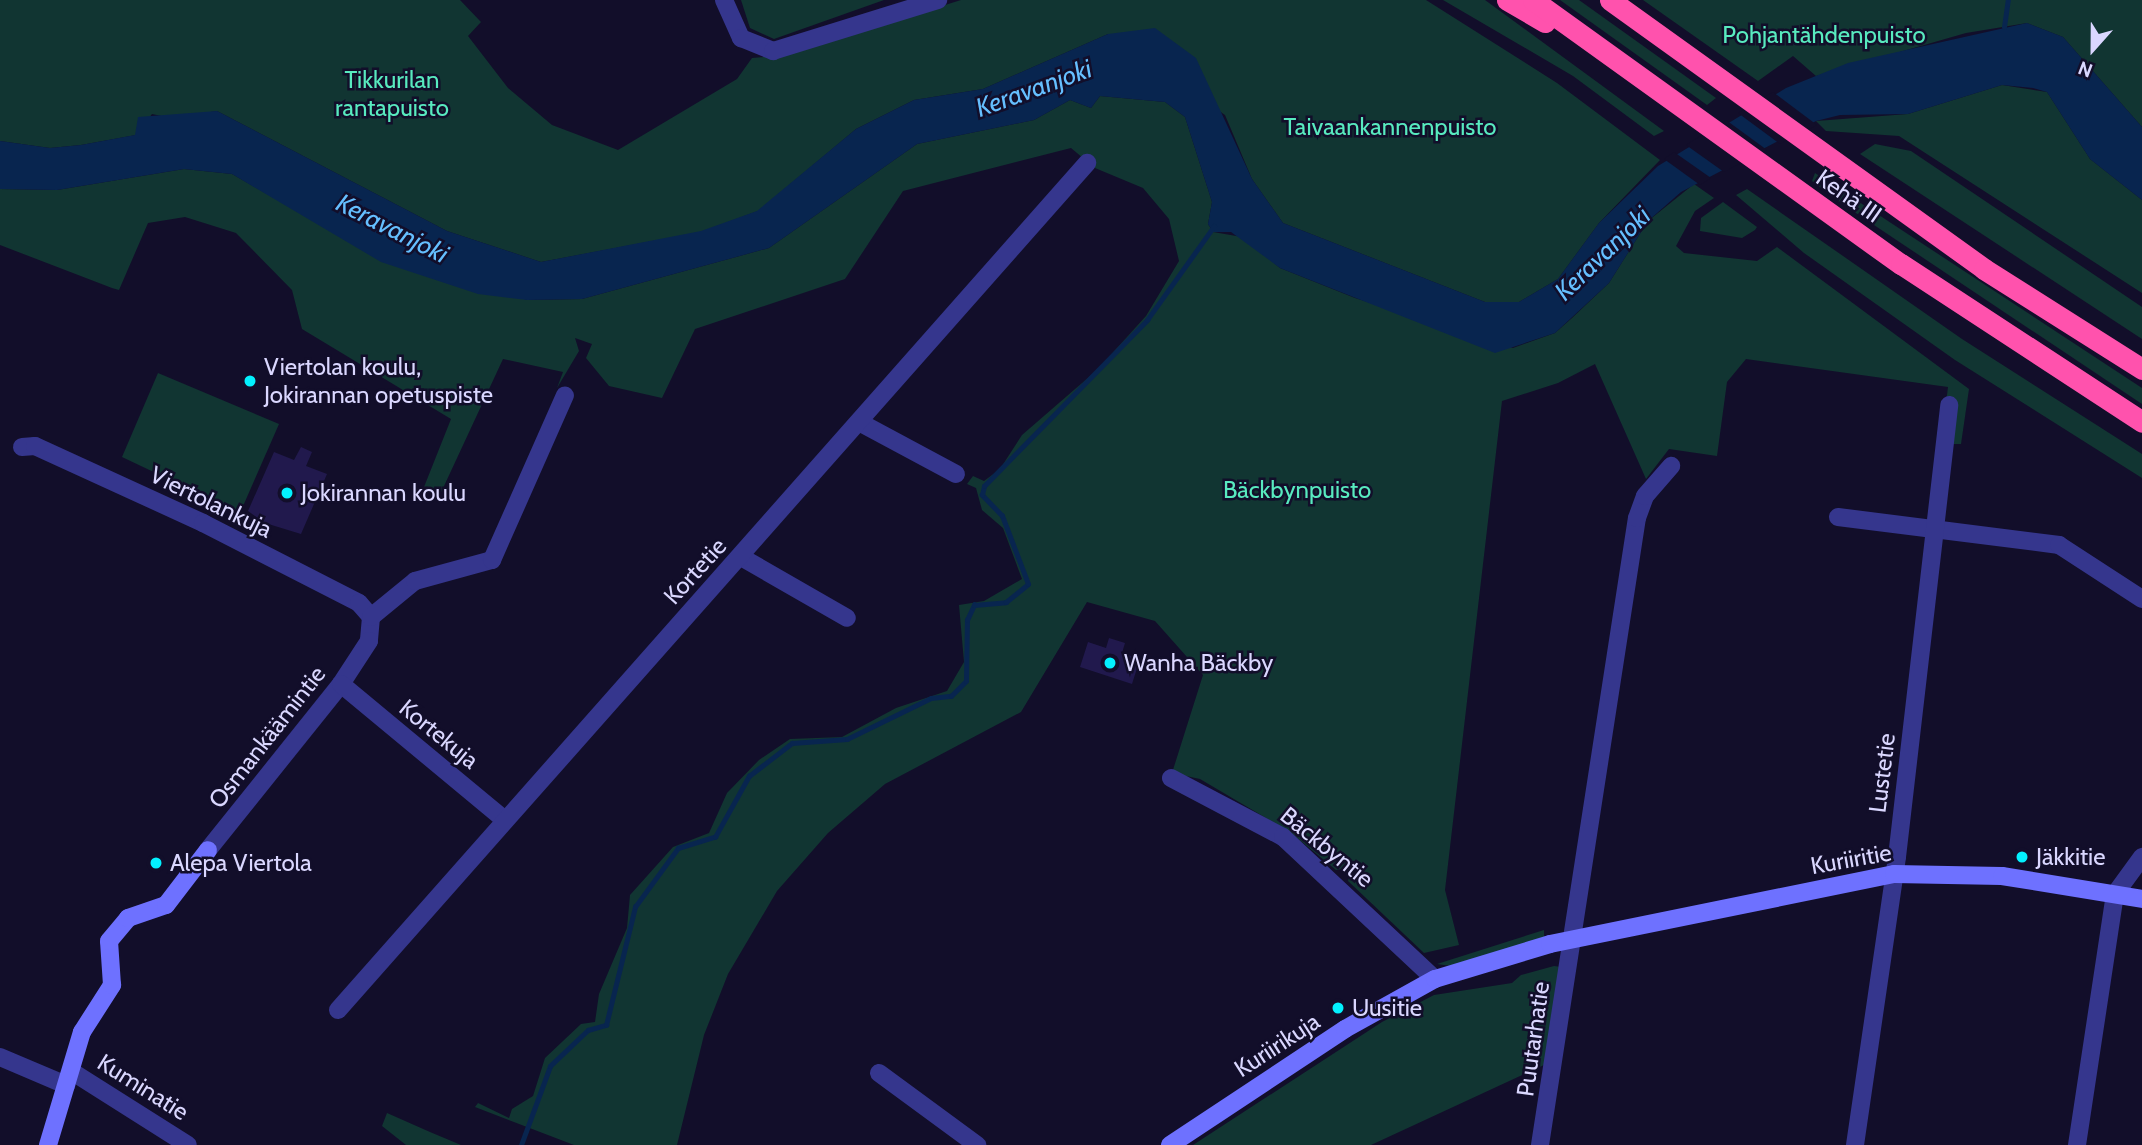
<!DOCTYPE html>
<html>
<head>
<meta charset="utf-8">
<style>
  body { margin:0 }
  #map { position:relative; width:2142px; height:1145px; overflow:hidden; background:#120e2a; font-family:Cabin,sans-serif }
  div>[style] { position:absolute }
  .green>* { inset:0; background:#113532 }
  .water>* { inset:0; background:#08254f }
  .pier>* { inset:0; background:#120e2a }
  .stream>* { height:4.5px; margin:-2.25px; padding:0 2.25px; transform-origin:2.25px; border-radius:2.25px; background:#08254f }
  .building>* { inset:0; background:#21194d }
  .street>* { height:18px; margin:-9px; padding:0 9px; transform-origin:9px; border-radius:9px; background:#35368d }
  .secondary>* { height:18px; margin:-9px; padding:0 9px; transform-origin:9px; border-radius:9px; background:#6e71ff }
  .highway>* { height:21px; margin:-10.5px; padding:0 10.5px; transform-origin:10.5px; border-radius:10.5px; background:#ff52ad }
  .dots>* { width:19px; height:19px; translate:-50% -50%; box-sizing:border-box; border:4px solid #120e2a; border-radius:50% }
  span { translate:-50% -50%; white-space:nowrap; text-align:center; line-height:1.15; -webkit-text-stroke:5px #120e2a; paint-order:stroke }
  .park-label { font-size:24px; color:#58eabf }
  .street-label { font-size:24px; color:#dad7ff }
  .poi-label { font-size:24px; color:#dad7ff }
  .left { translate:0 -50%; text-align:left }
  .water-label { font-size:26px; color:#65bfff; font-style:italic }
  .north { position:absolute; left:2058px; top:14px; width:70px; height:70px; -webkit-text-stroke:5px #120e2a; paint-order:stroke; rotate:201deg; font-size:19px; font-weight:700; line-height:28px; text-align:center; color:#dad7ff }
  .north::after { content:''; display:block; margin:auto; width:24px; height:32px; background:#dad7ff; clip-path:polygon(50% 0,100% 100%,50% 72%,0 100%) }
</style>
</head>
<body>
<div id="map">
  <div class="green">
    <div style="clip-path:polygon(0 0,460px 0,481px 22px,468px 36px,508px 88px,552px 125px,618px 150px,737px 79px,752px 58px,786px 55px,961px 0,1426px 0,1557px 83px,1660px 160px,1599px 223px,1558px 279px,1519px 302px,1485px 302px,1283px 223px,1252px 179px,1225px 115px,1108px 34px,983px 89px,914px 100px,856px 129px,758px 211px,701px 232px,541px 262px,447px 231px,217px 111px,171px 118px,152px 114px,136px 135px,81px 145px,50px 148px,0 141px)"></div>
    <div style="clip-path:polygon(741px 0,884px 0,774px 39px,750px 28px)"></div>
    <div style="clip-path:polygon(1443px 0,1485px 0,1664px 131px,1654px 136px,1573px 76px)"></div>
    <div style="clip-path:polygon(1560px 0,1579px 0,1716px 98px,1707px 105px)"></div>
    <div style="clip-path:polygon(1643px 0,2142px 0,2142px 127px,2063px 37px,2027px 23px,1966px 33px,1816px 76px,1793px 56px,1758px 81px)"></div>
    <div style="clip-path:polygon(2002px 85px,2047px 92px,2090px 159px,2142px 200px,2142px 293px,1899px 136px,1826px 131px,1816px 121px,1908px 114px)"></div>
    <div style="clip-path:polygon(1100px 96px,1165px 102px,1185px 117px,1212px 202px,1208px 224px,1213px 232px,1242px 237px,1280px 268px,1355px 298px,1513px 348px,1555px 333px,1572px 318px,1609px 283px,1648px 221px,1694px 184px,1714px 198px,1695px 211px,1676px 246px,1684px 253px,1757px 261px,1777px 247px,1969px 389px,1961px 444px,1941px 444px,1948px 387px,1746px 359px,1727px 382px,1717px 456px,1669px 449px,1646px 479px,1595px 364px,1558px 383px,1502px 401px,1445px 890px,1459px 945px,1424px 953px,1348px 881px,1350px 874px,1343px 869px,1336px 870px,1290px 832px,1200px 779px,1172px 773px,1203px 675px,1155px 621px,1087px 602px,1021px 712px,885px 784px,828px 833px,777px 891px,728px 974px,704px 1035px,677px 1145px,574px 1145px,475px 1107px,478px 1103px,509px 1118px,512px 1109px,533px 1096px,545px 1058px,581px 1024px,595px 1022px,599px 994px,627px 928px,630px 895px,673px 847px,709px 833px,727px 793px,759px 760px,790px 739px,842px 737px,896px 708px,947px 691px,964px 662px,959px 605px,984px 601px,1022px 579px,1003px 528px,982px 510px,976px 488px,967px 484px,973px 476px,984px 481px,1000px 469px,1022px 435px,1097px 370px,1146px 316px,1179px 261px,1169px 219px,1143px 188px,1095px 168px,1071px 148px,903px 191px,845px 279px,695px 329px,662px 398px,609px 386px,586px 358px,592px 344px,575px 338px,579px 351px,557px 388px,563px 372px,503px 359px,438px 499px,424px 487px,451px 419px,302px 329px,292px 290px,236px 233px,185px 217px,148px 223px,119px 290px,112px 288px,0 245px,0 189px,57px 190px,184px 169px,232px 174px,295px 210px,527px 300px,582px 299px,769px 248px,917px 144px,1034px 120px,1070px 100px,1091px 108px)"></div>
    <div style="clip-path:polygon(1875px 144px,1911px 151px,2142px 307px,2142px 339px,1860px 154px)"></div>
    <div style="clip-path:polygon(1815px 173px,2142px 388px,2142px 404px,1835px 199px,1812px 181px)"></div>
    <div style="clip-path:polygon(1747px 189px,1962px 339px,2142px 454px,2142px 478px,1955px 360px,1804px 253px,1736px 195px)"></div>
    <div style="clip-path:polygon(1723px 202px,1757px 227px,1755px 230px,1742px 238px,1700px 231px,1701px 218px)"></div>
    <div style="clip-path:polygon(158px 373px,279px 424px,240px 513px,122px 457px)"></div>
    <div style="clip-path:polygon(1544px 930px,1544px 938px,1451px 966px,1437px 964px)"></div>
    <div style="clip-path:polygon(1554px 966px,1561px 967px,1544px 1065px,1371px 1145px,1193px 1145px,1382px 1022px,1434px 995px,1512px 983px,1521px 975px)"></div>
    <div style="clip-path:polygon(387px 1113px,430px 1132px,461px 1145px,406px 1145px,382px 1126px)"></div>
  </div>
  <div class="water">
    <div style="clip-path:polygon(2027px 23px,2063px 37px,2142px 127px,2142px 200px,2090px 159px,2047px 92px,2033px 88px,2002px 85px,1908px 114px,1840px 115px,1816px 121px,1681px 192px,1648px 221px,1609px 283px,1555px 333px,1495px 353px,1280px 268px,1231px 232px,1213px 232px,1208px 224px,1212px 202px,1185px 117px,1165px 102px,1100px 96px,1091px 108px,1070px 100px,1034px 120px,917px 144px,769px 248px,582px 299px,527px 300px,478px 294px,381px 262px,232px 174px,184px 169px,57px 190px,0 189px,0 141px,50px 148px,81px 145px,135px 135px,138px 117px,217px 111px,447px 231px,541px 262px,701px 231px,757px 211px,856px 129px,914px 100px,983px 89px,1108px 34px,1155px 28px,1196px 58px,1252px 179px,1283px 223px,1485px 302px,1519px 302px,1558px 279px,1599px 223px,1658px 166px,1786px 88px,1848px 63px)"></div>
  </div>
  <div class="pier">
    <div style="clip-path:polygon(1773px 92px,1817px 125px,1780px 144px,1738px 113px)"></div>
    <div style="clip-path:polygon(1726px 120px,1767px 150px,1724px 172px,1686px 145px)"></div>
    <div style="clip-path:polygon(1674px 152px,1711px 178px,1700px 185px,1664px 159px)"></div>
  </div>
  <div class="stream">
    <div style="left:2004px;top:27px;width:27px;rotate:-82deg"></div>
    <div style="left:521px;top:1145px;width:84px;rotate:-69.8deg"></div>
    <div style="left:550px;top:1066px;width:52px;rotate:-43.5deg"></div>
    <div style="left:588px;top:1030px;width:19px;rotate:-16deg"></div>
    <div style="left:606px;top:1025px;width:122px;rotate:-76.2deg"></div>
    <div style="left:635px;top:907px;width:73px;rotate:-53.9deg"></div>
    <div style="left:678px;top:848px;width:39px;rotate:-17deg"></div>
    <div style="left:715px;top:837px;width:70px;rotate:-60.9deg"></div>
    <div style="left:749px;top:776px;width:54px;rotate:-37.5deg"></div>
    <div style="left:792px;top:743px;width:55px;rotate:-4.2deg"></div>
    <div style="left:847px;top:739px;width:93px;rotate:-26deg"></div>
    <div style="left:931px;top:698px;width:20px;rotate:-6deg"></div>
    <div style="left:951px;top:696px;width:21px;rotate:-45deg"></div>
    <div style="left:966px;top:681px;width:61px;rotate:-89.1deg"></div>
    <div style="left:967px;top:620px;width:17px;rotate:-65deg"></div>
    <div style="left:974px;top:605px;width:32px;rotate:-5deg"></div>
    <div style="left:1006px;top:602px;width:28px;rotate:-39deg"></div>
    <div style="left:1028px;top:584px;width:73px;rotate:-110.9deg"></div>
    <div style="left:1002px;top:516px;width:29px;rotate:-134deg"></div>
    <div style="left:982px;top:495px;width:9px;rotate:-77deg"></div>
    <div style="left:984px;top:486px;width:233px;rotate:-45.5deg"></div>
    <div style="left:1147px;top:320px;width:115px;rotate:-54.5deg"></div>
  </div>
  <div class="building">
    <div style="clip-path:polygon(301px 447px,312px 452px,306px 466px,327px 474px,301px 534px,265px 523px,248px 511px,274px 452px,294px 460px)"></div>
    <div style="clip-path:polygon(1109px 638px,1125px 643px,1122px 653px,1140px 659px,1132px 684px,1080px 667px,1088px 642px,1106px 648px)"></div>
  </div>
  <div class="street">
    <div style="left:724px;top:0;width:42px;rotate:65.9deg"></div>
    <div style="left:741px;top:38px;width:35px;rotate:22deg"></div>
    <div style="left:773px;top:51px;width:173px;rotate:-17.2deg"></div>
    <div style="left:859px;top:422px;width:110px;rotate:28.2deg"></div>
    <div style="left:22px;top:447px;width:13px;rotate:-4deg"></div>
    <div style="left:35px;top:446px;width:185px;rotate:24.6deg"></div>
    <div style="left:203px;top:523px;width:175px;rotate:27.1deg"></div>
    <div style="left:359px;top:603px;width:18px;rotate:49deg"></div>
    <div style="left:371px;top:617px;width:24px;rotate:95deg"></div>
    <div style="left:369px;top:641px;width:51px;rotate:123.1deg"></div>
    <div style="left:341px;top:684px;width:213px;rotate:128.7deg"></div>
    <div style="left:1838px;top:517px;width:223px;rotate:7.2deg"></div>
    <div style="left:2059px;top:545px;width:99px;rotate:33deg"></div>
    <div style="left:741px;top:557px;width:122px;rotate:29.9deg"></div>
    <div style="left:371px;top:617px;width:57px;rotate:-39.3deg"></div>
    <div style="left:415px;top:581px;width:80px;rotate:-15.3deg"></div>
    <div style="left:492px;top:560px;width:180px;rotate:-66.1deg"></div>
    <div style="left:341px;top:684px;width:213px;rotate:39.7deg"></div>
    <div style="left:1171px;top:778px;width:127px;rotate:27.8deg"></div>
    <div style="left:1283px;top:837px;width:208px;rotate:43.1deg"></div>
    <div style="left:338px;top:1010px;width:1131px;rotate:-48.51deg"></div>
    <div style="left:0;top:1057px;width:72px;rotate:23deg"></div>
    <div style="left:71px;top:1071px;width:138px;rotate:32.3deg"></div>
    <div style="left:879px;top:1073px;width:122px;rotate:36.3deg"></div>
    <div style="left:1540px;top:1145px;width:634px;rotate:-81.21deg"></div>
    <div style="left:1637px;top:518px;width:23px;rotate:-70deg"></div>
    <div style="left:1645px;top:496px;width:40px;rotate:-49deg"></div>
    <div style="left:1855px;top:1145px;width:291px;rotate:-81.7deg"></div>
    <div style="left:1897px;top:857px;width:455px;rotate:-83.4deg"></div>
    <div style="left:2077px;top:1145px;width:254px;rotate:-81.4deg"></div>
    <div style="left:2115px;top:894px;width:46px;rotate:-53.9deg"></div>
  </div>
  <div class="secondary">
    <div style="left:48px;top:1145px;width:118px;rotate:-73.3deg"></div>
    <div style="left:82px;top:1032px;width:56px;rotate:-57.4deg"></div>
    <div style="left:112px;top:985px;width:44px;rotate:-93.9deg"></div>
    <div style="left:109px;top:941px;width:30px;rotate:-50deg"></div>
    <div style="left:128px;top:918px;width:40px;rotate:-18.9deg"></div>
    <div style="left:166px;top:905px;width:69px;rotate:-52.6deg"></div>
    <div style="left:1170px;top:1145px;width:210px;rotate:-33.5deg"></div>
    <div style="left:1345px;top:1029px;width:103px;rotate:-29.1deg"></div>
    <div style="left:1435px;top:979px;width:120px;rotate:-16.9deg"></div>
    <div style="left:1550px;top:944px;width:351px;rotate:-11.5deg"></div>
    <div style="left:1894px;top:874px;width:108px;rotate:1.1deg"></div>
    <div style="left:2002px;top:876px;width:142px;rotate:9.3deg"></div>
  </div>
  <div class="highway">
    <div style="left:1507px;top:0;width:44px;rotate:30.1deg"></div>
    <div style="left:1533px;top:0;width:453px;rotate:35.7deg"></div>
    <div style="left:1901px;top:264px;width:288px;rotate:33.2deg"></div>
    <div style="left:1610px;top:0;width:461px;rotate:35.7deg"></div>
    <div style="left:1984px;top:269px;width:187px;rotate:32.3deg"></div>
  </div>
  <div class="dots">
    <div style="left:250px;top:381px;background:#03f1ff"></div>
    <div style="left:287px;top:493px;background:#03f1ff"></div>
    <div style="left:1110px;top:663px;background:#03f1ff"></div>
    <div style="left:2022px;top:857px;background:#03f1ff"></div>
    <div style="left:156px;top:863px;background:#03f1ff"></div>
    <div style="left:1338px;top:1008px;background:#03f1ff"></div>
  </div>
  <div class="park-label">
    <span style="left:1824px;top:35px">Pohjantähdenpuisto</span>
    <span style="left:392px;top:94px">Tikkurilan<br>rantapuisto</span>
    <span style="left:1390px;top:127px">Taivaankannenpuisto</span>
    <span style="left:1297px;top:490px">Bäckbynpuisto</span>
  </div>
  <div class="street-label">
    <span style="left:1849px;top:196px;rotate:35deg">Kehä III</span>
    <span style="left:211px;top:502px;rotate:26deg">Viertolankuja</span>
    <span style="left:695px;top:571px;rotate:-48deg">Kortetie</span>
    <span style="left:439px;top:734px;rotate:39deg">Kortekuja</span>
    <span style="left:267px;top:737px;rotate:-52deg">Osmankäämintie</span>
    <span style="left:1882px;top:773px;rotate:-83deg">Lustetie</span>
    <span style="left:1327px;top:847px;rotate:39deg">Bäckbyntie</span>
    <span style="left:1851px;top:859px;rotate:-10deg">Kuriiritie</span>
    <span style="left:1533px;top:1039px;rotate:-82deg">Puutarhatie</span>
    <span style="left:1277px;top:1045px;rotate:-33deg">Kuriirikuja</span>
    <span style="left:143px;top:1087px;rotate:32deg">Kuminatie</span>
  </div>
  <div class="poi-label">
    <span class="left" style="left:264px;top:381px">Viertolan koulu,<br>Jokirannan opetuspiste</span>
    <span class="left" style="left:301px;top:493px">Jokirannan koulu</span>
    <span class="left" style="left:1124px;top:663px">Wanha Bäckby</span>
    <span class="left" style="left:2036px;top:857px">Jäkkitie</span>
    <span class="left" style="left:170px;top:863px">Alepa Viertola</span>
    <span class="left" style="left:1352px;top:1008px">Uusitie</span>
  </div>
  <div class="water-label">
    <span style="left:1034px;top:89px;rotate:-20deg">Keravanjoki</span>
    <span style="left:392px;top:229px;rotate:27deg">Keravanjoki</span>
    <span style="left:1603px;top:254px;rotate:-44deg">Keravanjoki</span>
  </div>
  <div class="north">N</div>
</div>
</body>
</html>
